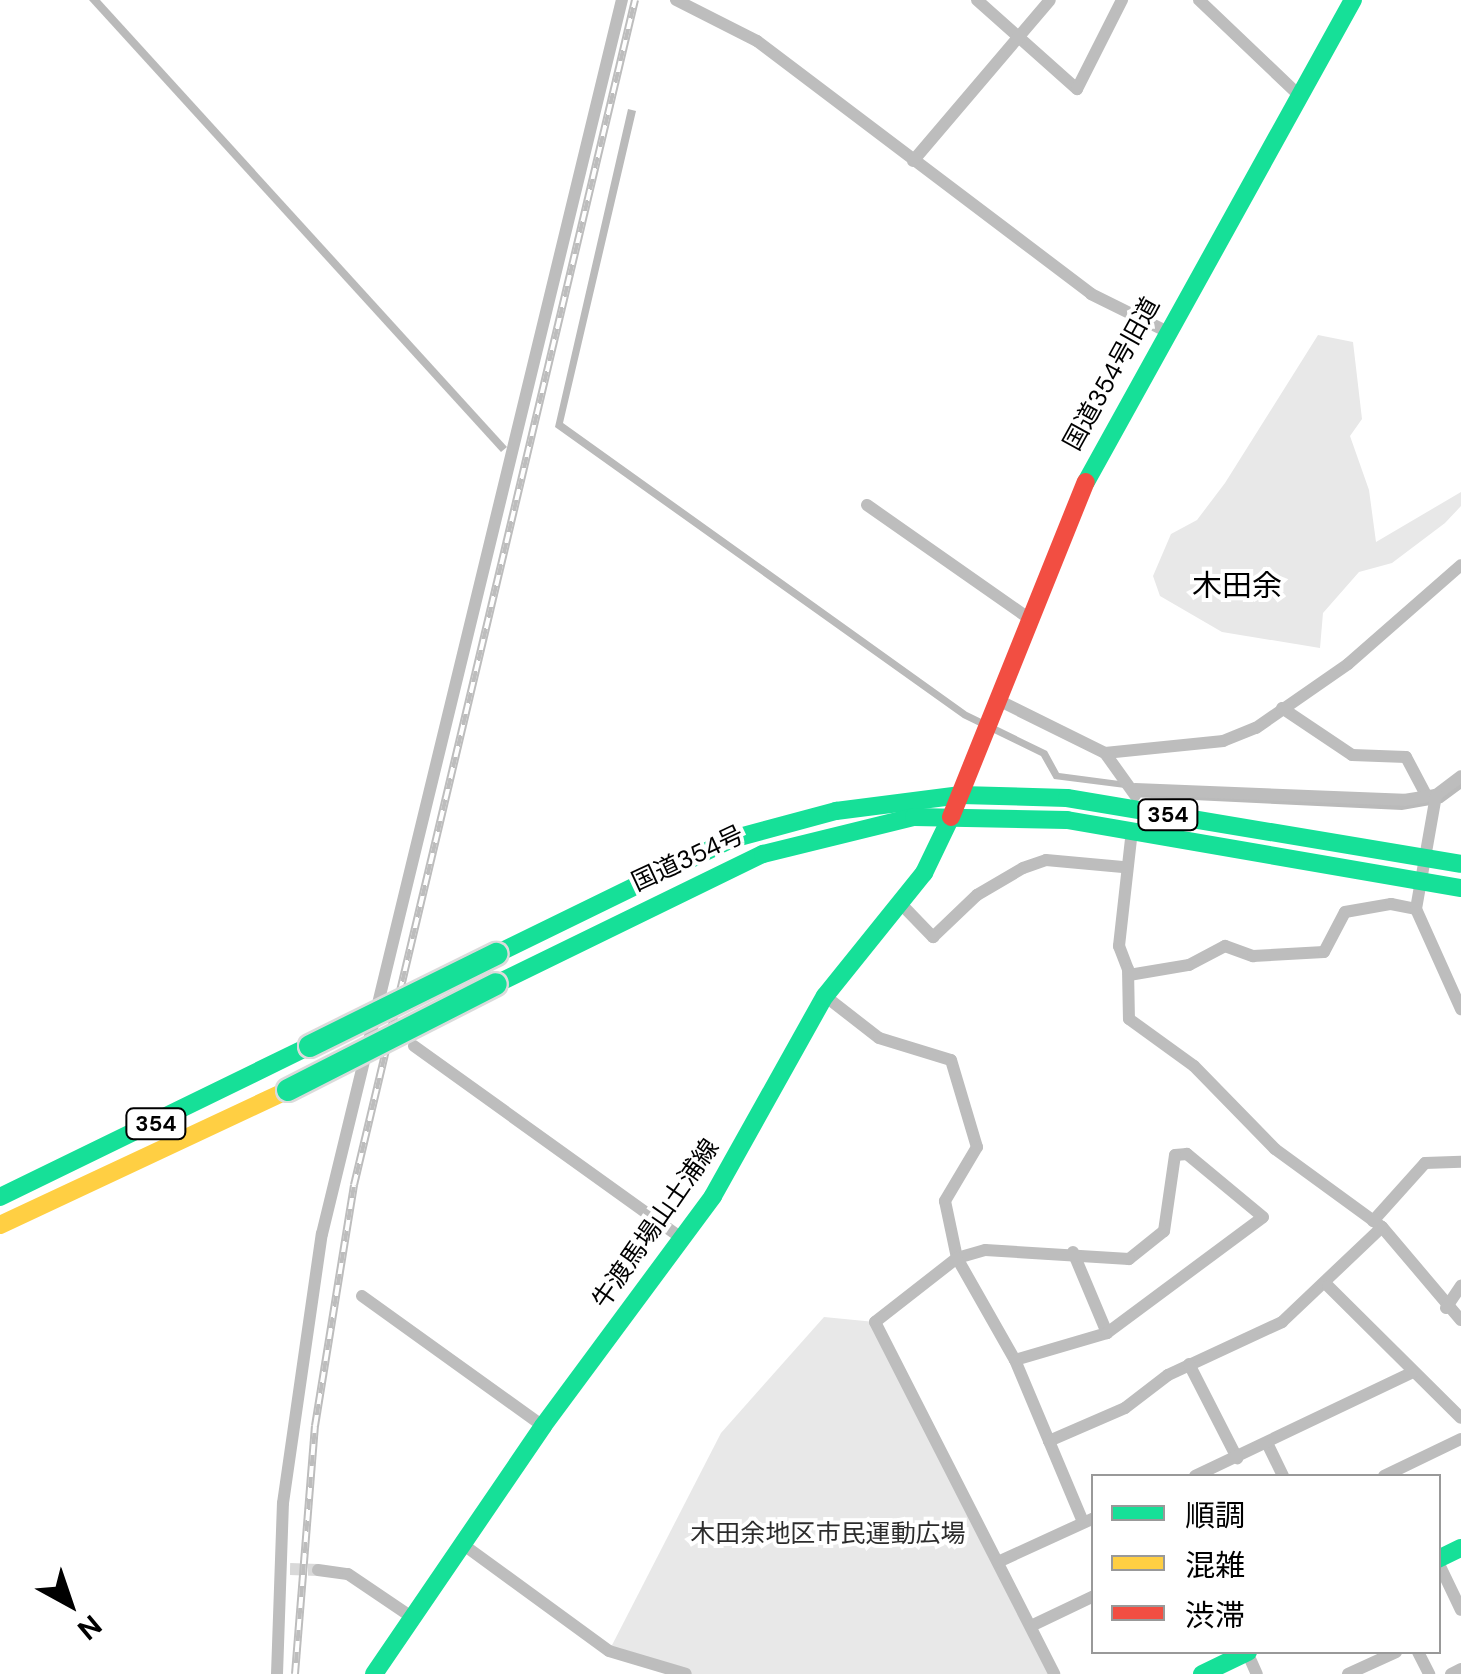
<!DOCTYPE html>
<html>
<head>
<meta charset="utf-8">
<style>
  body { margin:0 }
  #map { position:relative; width:1461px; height:1674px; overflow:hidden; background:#fff; font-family:"DM Sans","Noto Sans JP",sans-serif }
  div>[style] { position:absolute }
  .green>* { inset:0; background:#e8e8e8 }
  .water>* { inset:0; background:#bababa }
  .street-tunnel>* { height:12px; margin-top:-6px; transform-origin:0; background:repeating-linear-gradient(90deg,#d9d9d9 0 12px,transparent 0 18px) }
  .street>* { height:12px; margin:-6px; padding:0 6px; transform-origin:6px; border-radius:6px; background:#bdbdbd }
  .fast>* { height:18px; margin:-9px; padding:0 9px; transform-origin:9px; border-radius:9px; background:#16e098 }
  .slow>* { height:18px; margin:-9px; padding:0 9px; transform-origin:9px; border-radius:9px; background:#ffcf43 }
  .jam>* { height:18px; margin:-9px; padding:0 9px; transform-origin:9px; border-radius:9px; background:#f24e42 }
  .rail>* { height:8px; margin-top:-4px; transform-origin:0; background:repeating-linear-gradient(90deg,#fff 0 11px,#bdbdbd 0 22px); box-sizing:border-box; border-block:2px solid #bdbdbd }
  .bridges { filter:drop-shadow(2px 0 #dbdbdb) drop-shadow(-2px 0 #dbdbdb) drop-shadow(0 2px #dbdbdb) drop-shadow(0 -2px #dbdbdb) }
  .fast-bridge>* { height:22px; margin:-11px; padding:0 11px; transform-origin:11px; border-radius:11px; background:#16e098 }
  span { translate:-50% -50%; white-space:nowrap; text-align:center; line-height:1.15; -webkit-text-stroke:8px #fff; paint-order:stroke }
  .shield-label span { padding:2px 8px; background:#fff; border:2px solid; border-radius:8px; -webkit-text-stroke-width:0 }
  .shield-label { font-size:22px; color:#000; font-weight:700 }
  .street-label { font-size:25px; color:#000 }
  .park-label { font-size:25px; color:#2c2c2c }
  .quarter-label { font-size:30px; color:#000 }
  .legend { position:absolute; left:1091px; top:1474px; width:350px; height:180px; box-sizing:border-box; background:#fff; border:2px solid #999; margin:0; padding:12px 18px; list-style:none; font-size:30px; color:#000 }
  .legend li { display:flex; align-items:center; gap:20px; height:50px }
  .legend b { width:50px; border:2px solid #999 }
  .north { position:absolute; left:20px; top:1554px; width:100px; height:100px; -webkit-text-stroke:8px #fff; paint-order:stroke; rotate:140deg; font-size:28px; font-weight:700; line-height:40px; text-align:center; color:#000 }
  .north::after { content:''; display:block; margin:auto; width:35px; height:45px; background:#000; clip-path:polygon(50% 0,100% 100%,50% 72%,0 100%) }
</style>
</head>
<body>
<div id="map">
  <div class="green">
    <div style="clip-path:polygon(1318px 335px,1353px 342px,1362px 419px,1350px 436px,1369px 490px,1376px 542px,1461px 492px,1461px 506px,1445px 523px,1392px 563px,1359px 572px,1323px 613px,1320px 648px,1222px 632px,1160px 596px,1153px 576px,1171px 534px,1197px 520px,1225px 483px)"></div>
    <div style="clip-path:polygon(824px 1317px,875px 1322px,1054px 1674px,686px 1674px,609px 1651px,721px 1433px)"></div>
  </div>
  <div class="water">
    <div style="clip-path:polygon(89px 0,100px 0,507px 447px,501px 452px)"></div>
    <div style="clip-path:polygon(628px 109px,636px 111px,563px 423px,967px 712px,1047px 751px,1059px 773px,1127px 782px,1132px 790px,1403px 804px,1461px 780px,1461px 789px,1442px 803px,1402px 810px,1131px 797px,1125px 788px,1054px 779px,1041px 756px,963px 718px,555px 427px)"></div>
  </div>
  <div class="street-tunnel">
    <div style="left:290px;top:1569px;width:28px;rotate:2deg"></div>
  </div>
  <div class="street">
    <div style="left:676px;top:0;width:91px;rotate:26.8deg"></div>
    <div style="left:757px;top:41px;width:419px;rotate:37.1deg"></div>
    <div style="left:1091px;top:294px;width:86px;rotate:26.3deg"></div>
    <div style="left:977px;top:0;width:134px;rotate:41.7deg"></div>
    <div style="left:1077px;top:89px;width:100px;rotate:-63.2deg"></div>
    <div style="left:1199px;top:0;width:141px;rotate:43.6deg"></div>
    <div style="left:913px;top:161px;width:211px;rotate:-49.6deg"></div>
    <div style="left:867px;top:505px;width:195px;rotate:35deg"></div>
    <div style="left:996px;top:699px;width:122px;rotate:26.4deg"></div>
    <div style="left:1105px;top:753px;width:119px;rotate:-5.8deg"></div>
    <div style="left:1223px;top:741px;width:35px;rotate:-22deg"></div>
    <div style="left:1256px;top:728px;width:112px;rotate:-34.8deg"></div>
    <div style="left:1348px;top:664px;width:150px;rotate:-41.2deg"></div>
    <div style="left:1282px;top:708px;width:84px;rotate:33.9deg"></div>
    <div style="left:1352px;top:755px;width:54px;rotate:2.1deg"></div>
    <div style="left:1406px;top:757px;width:43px;rotate:62.2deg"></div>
    <div style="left:1105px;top:753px;width:52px;rotate:54.5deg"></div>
    <div style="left:1135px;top:789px;width:269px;rotate:2.3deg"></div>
    <div style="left:1404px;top:800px;width:32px;rotate:-9deg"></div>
    <div style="left:1436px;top:795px;width:31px;rotate:-37deg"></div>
    <div style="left:1132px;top:830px;width:117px;rotate:96.4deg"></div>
    <div style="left:1119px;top:946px;width:25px;rotate:69deg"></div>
    <div style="left:1128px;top:969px;width:50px;rotate:88.9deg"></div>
    <div style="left:1129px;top:1019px;width:80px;rotate:35.9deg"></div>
    <div style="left:1194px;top:1066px;width:116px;rotate:45.7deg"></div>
    <div style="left:1275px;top:1149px;width:132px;rotate:36.1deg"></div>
    <div style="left:1382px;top:1227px;width:122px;rotate:49.7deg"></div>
    <div style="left:902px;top:905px;width:45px;rotate:45.9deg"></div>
    <div style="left:933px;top:937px;width:61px;rotate:-43.7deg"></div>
    <div style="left:977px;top:895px;width:53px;rotate:-30.4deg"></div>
    <div style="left:1023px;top:868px;width:24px;rotate:-19deg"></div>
    <div style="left:1046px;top:860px;width:77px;rotate:5.2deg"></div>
    <div style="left:1416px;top:909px;width:110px;rotate:65.8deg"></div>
    <div style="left:1129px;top:975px;width:61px;rotate:-9.5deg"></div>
    <div style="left:1189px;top:965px;width:41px;rotate:-27.8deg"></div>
    <div style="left:1225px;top:946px;width:30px;rotate:20deg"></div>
    <div style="left:1253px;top:956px;width:71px;rotate:-3.2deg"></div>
    <div style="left:1324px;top:952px;width:45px;rotate:-62.3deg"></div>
    <div style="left:1345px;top:912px;width:47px;rotate:-9.9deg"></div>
    <div style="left:1391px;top:904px;width:25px;rotate:11deg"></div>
    <div style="left:1416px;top:909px;width:116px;rotate:-80deg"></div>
    <div style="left:825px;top:996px;width:68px;rotate:37.9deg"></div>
    <div style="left:879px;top:1038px;width:75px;rotate:17deg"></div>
    <div style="left:951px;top:1060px;width:91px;rotate:73.4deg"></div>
    <div style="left:977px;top:1147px;width:63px;rotate:120.7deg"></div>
    <div style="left:945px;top:1201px;width:58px;rotate:78.1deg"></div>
    <div style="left:957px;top:1258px;width:117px;rotate:60.4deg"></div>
    <div style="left:1015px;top:1360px;width:88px;rotate:67.2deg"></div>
    <div style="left:1049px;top:1441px;width:83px;rotate:-23.5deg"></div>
    <div style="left:1125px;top:1408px;width:54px;rotate:-37.5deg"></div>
    <div style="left:1168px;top:1375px;width:126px;rotate:-24.9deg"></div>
    <div style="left:1282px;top:1322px;width:138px;rotate:-43.5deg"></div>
    <div style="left:414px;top:1046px;width:332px;rotate:35.7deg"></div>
    <div style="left:1373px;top:1221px;width:78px;rotate:-48.1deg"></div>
    <div style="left:1425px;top:1163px;width:36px;rotate:-2deg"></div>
    <div style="left:1073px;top:1252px;width:88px;rotate:67.2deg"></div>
    <div style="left:1328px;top:1286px;width:187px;rotate:44.8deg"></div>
    <div style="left:362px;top:1296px;width:223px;rotate:35.7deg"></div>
    <div style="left:1446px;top:1308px;width:27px;rotate:-56deg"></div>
    <div style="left:1015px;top:1360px;width:96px;rotate:-16.4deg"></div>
    <div style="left:1107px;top:1333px;width:194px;rotate:-36.6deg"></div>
    <div style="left:1263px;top:1217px;width:99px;rotate:-140.3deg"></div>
    <div style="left:1187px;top:1154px;width:12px;rotate:175deg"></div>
    <div style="left:1175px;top:1155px;width:77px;rotate:98.2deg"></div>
    <div style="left:1164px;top:1231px;width:45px;rotate:141.3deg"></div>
    <div style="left:1129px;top:1259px;width:144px;rotate:-176.4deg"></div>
    <div style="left:985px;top:1250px;width:29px;rotate:164deg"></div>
    <div style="left:957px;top:1258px;width:104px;rotate:142deg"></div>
    <div style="left:875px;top:1322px;width:395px;rotate:63deg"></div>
    <div style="left:1189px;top:1364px;width:106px;rotate:62.9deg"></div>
    <div style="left:1049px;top:1441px;width:88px;rotate:67.2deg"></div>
    <div style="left:1268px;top:1445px;width:34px;rotate:64deg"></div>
    <div style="left:1195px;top:1476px;width:242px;rotate:-25.5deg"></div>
    <div style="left:1384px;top:1476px;width:85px;rotate:-25.7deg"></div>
    <div style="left:461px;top:1543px;width:183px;rotate:36.1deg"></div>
    <div style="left:609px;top:1651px;width:80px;rotate:16.6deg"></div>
    <div style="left:998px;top:1562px;width:106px;rotate:-24.6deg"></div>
    <div style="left:1438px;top:1562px;width:53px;rotate:64.4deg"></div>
    <div style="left:318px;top:1570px;width:30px;rotate:8deg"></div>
    <div style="left:348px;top:1574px;width:75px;rotate:34.1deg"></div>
    <div style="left:1031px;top:1626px;width:70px;rotate:-25.5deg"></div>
    <div style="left:1247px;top:1652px;width:24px;rotate:66deg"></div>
    <div style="left:1418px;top:1652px;width:25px;rotate:63deg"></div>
    <div style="left:277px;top:1674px;width:171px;rotate:-88deg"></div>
    <div style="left:283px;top:1503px;width:272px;rotate:-81.8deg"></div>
    <div style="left:322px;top:1234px;width:1270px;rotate:-76.34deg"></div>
    <div style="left:1348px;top:1674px;width:53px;rotate:-24.6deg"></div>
    <div style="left:1451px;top:1674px;width:11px;rotate:-27deg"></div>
  </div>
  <div class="fast">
    <div style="left:1086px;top:482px;width:551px;rotate:-61.02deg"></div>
    <div style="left:496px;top:954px;width:263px;rotate:-26deg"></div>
    <div style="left:732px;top:839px;width:108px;rotate:-15.1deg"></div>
    <div style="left:836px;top:811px;width:126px;rotate:-7.3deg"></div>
    <div style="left:961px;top:795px;width:106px;rotate:1.6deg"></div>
    <div style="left:1067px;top:798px;width:399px;rotate:9.5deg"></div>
    <div style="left:496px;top:984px;width:297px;rotate:-26deg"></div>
    <div style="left:763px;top:854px;width:155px;rotate:-13.8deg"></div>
    <div style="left:914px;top:817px;width:153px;rotate:1.1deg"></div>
    <div style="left:1067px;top:820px;width:400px;rotate:9.8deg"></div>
    <div style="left:0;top:1197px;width:345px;rotate:-26deg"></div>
    <div style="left:1438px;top:1559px;width:25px;rotate:-26deg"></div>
    <div style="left:374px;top:1674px;width:300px;rotate:-55.7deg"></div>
    <div style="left:543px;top:1426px;width:286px;rotate:-53.5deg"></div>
    <div style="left:713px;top:1196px;width:229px;rotate:-60.8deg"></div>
    <div style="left:825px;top:996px;width:158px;rotate:-51.2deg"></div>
    <div style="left:924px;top:873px;width:62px;rotate:-64.3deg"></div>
    <div style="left:1202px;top:1674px;width:51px;rotate:-25.6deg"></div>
  </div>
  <div class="slow">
    <div style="left:0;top:1225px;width:318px;rotate:-25.1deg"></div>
  </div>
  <div class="jam">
    <div style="left:951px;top:817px;width:361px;rotate:-68.1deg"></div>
  </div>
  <div class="rail">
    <div style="left:295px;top:1674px;width:249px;rotate:-85.4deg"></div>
    <div style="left:315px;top:1426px;width:244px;rotate:-80.8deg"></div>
    <div style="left:354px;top:1185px;width:1218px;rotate:-76.66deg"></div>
  </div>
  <div class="bridges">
    <div class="fast-bridge">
      <div style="left:310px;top:1046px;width:208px;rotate:-26.3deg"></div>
      <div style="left:288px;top:1090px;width:233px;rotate:-27deg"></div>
    </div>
  </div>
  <div class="shield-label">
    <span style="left:1168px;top:815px">354</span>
    <span style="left:156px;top:1124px">354</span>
  </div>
  <div class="street-label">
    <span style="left:1112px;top:374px;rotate:-61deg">国道354号旧道</span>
    <span style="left:688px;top:859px;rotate:-25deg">国道354号</span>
    <span style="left:656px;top:1224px;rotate:-55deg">牛渡馬場山土浦線</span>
  </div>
  <div class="park-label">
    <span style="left:828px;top:1534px">木田余地区市民運動広場</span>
  </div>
  <div class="quarter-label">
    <span style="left:1237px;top:586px">木田余</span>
  </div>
  <ul class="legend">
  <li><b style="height:12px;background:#16e098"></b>順調</li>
  <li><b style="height:12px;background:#ffcf43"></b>混雑</li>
  <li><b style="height:12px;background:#f24e42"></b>渋滞</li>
  </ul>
  <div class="north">N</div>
</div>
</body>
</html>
